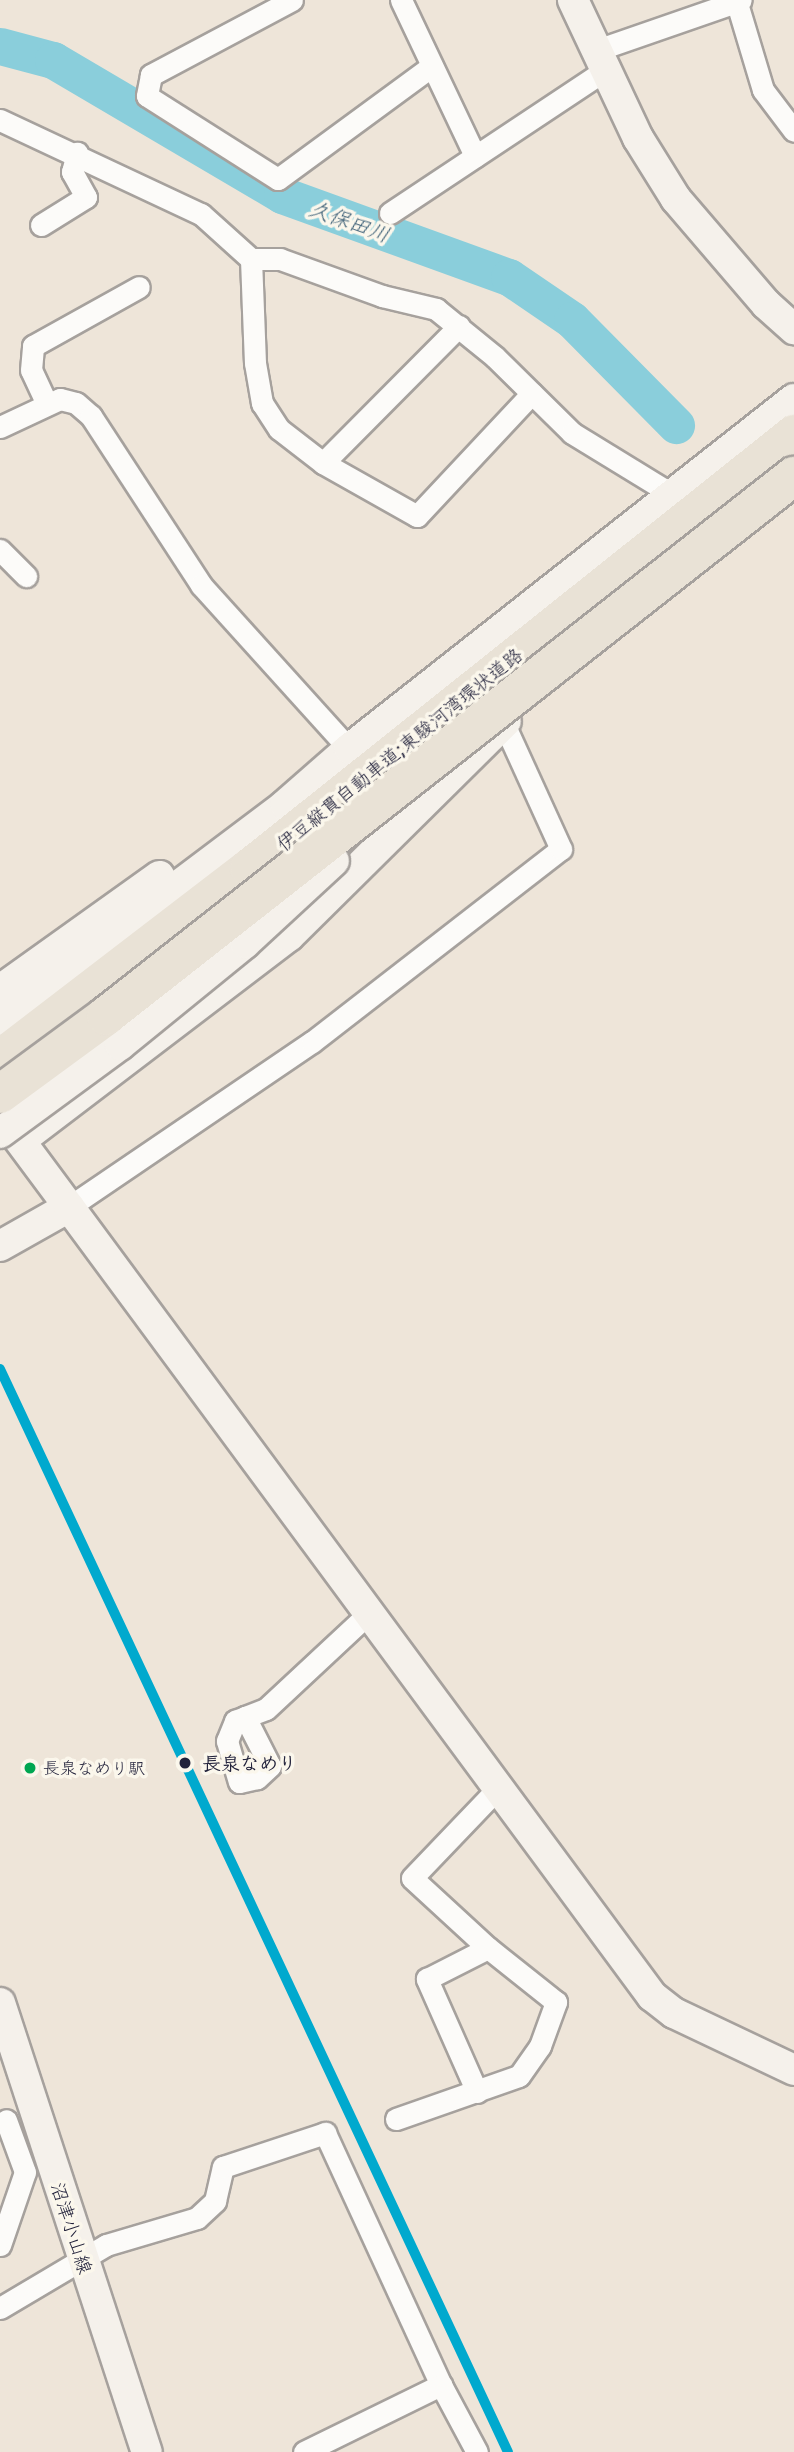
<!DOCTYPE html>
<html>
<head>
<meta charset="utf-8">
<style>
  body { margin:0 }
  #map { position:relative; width:794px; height:2452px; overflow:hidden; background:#eee5d9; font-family:"Playpen Sans","Klee One",sans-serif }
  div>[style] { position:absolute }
  .river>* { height:37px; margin:-18.5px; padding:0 18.5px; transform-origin:18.5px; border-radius:18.5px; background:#8acedb }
  .roads { filter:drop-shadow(2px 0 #a6a19d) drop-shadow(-2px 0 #a6a19d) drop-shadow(0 2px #a6a19d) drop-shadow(0 -2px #a6a19d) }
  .street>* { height:21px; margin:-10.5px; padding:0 10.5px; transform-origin:10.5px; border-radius:10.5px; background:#fcfbf9 }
  .secondary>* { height:30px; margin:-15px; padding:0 15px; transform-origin:15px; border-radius:15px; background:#f5f1eb }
  .highway>* { height:38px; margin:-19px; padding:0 19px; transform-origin:19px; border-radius:19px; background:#e9e2d6 }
  .bridges { filter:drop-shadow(2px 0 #a6a19d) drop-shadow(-2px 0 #a6a19d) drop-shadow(0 2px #a6a19d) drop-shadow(0 -2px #a6a19d) }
  .secondary-bridge>* { height:30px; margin:-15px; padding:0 15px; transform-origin:15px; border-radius:15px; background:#f5f1eb }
  .highway-bridge>* { height:38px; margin:-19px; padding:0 19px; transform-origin:19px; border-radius:19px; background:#e9e2d6 }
  .rail-1>* { height:10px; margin:-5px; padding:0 5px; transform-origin:5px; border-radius:5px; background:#00a9ce }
  .dots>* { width:19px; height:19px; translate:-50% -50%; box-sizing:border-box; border:4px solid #fbf7ec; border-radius:50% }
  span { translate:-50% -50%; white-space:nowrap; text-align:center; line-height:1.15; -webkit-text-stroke:7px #fbf7ec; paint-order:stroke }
  .bus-label { font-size:17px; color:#22223b }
  .left { translate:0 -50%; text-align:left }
  .street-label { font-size:19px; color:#22223b }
  .stop-label { font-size:19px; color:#22223b; font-weight:700 }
  .water-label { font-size:21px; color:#375b73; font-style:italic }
</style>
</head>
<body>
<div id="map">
  <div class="river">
    <div style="left:0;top:46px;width:55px;rotate:14.8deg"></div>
    <div style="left:53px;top:60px;width:266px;rotate:30.5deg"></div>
    <div style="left:282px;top:195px;width:241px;rotate:19.9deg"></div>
    <div style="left:509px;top:277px;width:76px;rotate:34.3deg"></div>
    <div style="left:572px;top:320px;width:148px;rotate:45.3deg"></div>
  </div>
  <div class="roads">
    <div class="street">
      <div style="left:292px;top:0;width:160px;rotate:152deg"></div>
      <div style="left:151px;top:75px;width:21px;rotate:101deg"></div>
      <div style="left:147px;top:96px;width:155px;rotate:32.4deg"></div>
      <div style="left:278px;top:179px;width:191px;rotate:-36.3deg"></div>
      <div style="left:401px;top:0;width:173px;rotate:64.6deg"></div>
      <div style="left:736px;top:0;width:94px;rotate:73.3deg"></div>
      <div style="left:763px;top:90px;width:51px;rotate:52.9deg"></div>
      <div style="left:597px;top:50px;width:152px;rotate:-19.1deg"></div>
      <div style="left:0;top:120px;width:222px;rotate:25.1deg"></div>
      <div style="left:201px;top:214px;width:67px;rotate:42deg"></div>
      <div style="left:251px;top:259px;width:29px"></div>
      <div style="left:280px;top:259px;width:109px;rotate:19.9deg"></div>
      <div style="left:382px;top:296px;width:56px;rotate:13.5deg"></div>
      <div style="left:436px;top:309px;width:76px;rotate:39.1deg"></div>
      <div style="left:495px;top:357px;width:108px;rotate:44.6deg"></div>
      <div style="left:572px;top:433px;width:119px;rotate:31.5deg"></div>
      <div style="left:390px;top:213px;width:257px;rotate:-33.6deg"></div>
      <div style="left:41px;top:225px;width:53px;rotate:-31.9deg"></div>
      <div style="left:86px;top:197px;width:29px;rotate:-119deg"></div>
      <div style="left:72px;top:172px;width:20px;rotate:-75deg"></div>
      <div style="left:251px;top:259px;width:104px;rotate:87.8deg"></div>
      <div style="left:255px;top:363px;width:41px;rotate:80.1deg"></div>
      <div style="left:262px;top:403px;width:31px;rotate:57deg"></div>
      <div style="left:279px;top:429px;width:56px;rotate:37.7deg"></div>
      <div style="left:323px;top:463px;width:108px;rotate:29.4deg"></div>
      <div style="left:417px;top:516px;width:168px;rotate:-46.9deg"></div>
      <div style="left:46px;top:402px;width:35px;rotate:-115deg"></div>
      <div style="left:31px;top:370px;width:24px;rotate:-85deg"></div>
      <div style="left:33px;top:346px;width:121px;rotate:-29.1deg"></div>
      <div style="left:0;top:427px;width:66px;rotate:-25deg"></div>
      <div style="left:60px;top:399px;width:16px;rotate:14deg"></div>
      <div style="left:76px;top:403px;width:20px;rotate:41deg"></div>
      <div style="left:91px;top:416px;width:202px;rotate:56.9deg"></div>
      <div style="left:201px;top:585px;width:221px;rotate:47.9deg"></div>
      <div style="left:323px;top:463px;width:193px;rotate:-45.2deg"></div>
      <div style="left:0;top:550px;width:37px;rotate:45deg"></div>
      <div style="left:69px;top:1207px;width:294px;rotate:-34.2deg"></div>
      <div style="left:312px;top:1042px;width:315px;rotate:-37.8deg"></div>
      <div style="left:561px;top:849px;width:137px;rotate:-114.5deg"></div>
      <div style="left:245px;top:1717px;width:55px;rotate:63deg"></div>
      <div style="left:270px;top:1766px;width:18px;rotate:137deg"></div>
      <div style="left:257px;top:1778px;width:18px;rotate:167deg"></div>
      <div style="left:239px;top:1782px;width:43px;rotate:-106.3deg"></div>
      <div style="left:227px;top:1741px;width:22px;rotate:-68deg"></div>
      <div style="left:235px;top:1721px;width:11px;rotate:-22deg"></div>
      <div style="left:245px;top:1717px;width:22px;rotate:-21deg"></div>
      <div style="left:266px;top:1709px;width:141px;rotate:-43deg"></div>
      <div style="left:477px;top:2092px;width:124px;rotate:-113.9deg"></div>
      <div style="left:427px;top:1979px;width:68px;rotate:-26.9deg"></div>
      <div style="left:396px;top:2119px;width:130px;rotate:-19.3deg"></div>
      <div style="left:519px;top:2076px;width:37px;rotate:-55deg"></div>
      <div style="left:540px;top:2046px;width:47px;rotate:-70deg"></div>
      <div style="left:556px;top:2002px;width:87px;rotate:-141.5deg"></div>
      <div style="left:488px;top:1948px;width:103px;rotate:-137.4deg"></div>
      <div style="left:412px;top:1878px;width:126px;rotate:-46.3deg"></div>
      <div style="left:0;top:2245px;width:77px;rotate:-71.1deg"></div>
      <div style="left:25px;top:2172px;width:55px;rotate:-110.1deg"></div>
      <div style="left:0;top:2308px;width:123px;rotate:-30.7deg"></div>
      <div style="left:106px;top:2245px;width:95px;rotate:-16.5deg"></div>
      <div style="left:197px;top:2218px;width:25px;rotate:-43deg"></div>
      <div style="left:215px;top:2201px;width:35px;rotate:-77deg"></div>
      <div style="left:223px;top:2167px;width:108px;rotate:-18.4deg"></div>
      <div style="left:325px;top:2133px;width:277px;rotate:65.3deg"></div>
      <div style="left:441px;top:2385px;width:76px;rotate:61.8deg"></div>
      <div style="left:304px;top:2452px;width:153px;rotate:-26.1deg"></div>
    </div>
    <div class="secondary">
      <div style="left:573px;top:0;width:153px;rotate:64.8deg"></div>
      <div style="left:638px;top:138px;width:72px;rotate:58.1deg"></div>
      <div style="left:676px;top:199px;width:138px;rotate:49.4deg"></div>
      <div style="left:766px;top:304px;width:38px;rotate:42deg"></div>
      <div style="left:0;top:990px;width:196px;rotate:-35.6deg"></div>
      <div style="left:0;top:1020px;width:357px;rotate:-37deg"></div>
      <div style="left:285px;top:805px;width:85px;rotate:-41.2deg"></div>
      <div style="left:349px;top:749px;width:566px;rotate:-38.19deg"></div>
      <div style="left:0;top:1114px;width:116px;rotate:53.4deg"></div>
      <div style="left:21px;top:1140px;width:337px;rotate:-37.3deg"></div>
      <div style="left:289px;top:936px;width:305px;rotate:-44.7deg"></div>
      <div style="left:0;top:1246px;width:79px;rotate:-29.5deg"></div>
      <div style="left:69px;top:1207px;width:981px;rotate:53.54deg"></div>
      <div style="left:652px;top:1996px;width:28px;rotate:38deg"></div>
      <div style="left:674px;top:2013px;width:133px;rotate:25.4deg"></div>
      <div style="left:0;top:2003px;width:472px;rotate:71.9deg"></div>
    </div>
    <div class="highway">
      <div style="left:0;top:1059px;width:314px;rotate:-37.5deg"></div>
      <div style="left:249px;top:868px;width:697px;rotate:-38.53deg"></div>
    </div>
  </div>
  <div class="bridges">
    <div class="secondary-bridge">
      <div style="left:0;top:1133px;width:149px;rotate:-36.3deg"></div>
      <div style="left:120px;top:1045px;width:161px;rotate:-39.2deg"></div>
      <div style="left:245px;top:943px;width:121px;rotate:-42.7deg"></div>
    </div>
    <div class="highway-bridge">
      <div style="left:0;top:1094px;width:132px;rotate:-36.3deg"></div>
      <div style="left:106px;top:1016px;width:875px;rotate:-38.13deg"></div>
    </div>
  </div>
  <div class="rail-1">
    <div style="left:0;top:1369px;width:1196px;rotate:64.87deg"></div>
  </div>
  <div class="dots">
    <div style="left:185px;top:1763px;background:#22223b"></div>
    <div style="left:30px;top:1768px;background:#00a651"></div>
  </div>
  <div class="bus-label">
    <span class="left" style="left:43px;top:1768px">長泉なめり駅</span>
  </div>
  <div class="street-label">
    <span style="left:399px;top:749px;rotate:-39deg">伊豆縦貫自動車道;東駿河湾環状道路</span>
    <span style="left:72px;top:2228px;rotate:72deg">沼津小山線</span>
  </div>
  <div class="stop-label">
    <span class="left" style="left:202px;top:1763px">長泉なめり</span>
  </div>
  <div class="water-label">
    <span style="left:350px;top:220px;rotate:20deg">久保田川</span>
  </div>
</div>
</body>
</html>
